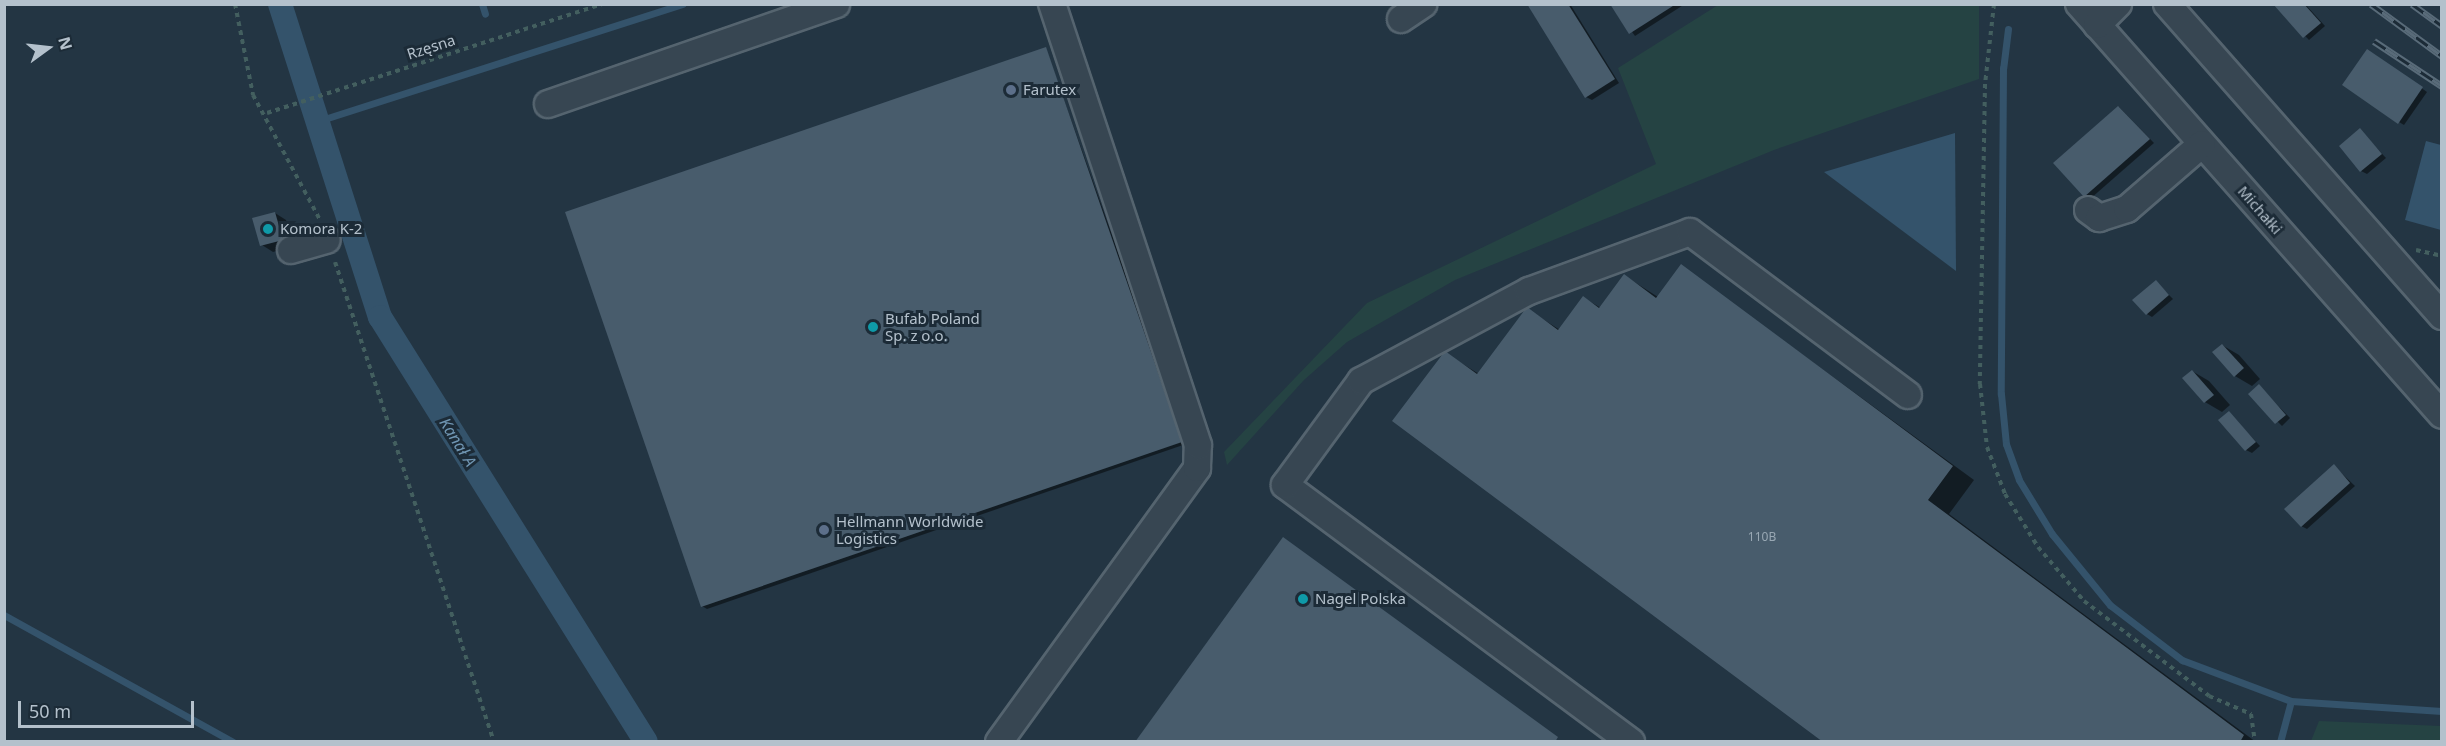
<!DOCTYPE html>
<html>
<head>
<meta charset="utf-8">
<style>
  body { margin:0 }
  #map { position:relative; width:2446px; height:746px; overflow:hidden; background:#233543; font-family:"Noto Sans",sans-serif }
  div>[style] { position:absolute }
  .green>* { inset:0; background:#254343 }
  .water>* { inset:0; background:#34536b }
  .shadow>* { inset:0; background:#0007 }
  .stream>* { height:7px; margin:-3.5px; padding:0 3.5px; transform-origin:3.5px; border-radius:3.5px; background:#34536b }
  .canal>* { height:24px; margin:-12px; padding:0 12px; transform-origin:12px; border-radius:12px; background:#34536b }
  .building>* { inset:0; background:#485c6c }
  .path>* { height:4px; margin-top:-2px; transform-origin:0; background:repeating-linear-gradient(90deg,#435f5f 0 4.5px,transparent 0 9px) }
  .roads { filter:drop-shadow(2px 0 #55646f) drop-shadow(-2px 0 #55646f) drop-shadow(0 2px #55646f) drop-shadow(0 -2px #55646f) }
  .minor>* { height:26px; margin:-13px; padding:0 13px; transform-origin:13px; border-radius:13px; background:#374652 }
  .rail>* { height:7px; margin-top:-3.5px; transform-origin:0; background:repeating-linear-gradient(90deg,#1c2b37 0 14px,#596b79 0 28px); box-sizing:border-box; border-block:2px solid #596b79 }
  .dots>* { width:16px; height:16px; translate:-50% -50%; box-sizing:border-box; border:3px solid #1c2b37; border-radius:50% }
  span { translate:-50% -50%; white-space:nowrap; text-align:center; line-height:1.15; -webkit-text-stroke:6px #1c2b37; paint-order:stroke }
  .number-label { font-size:12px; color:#99a8b4 }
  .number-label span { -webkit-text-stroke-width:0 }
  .street-label { font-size:15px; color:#b4c1cc }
  .poi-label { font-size:15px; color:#b4c1cc }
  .left { translate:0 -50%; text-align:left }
  .water-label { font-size:16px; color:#7096b3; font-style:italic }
  .frame { position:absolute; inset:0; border:6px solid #b4c1cc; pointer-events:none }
  .north { position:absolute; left:18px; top:18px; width:60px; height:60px; -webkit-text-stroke:4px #1c2b37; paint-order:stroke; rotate:75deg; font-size:16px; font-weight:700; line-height:24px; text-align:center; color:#b4c1cc }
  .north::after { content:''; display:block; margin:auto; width:21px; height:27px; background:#b4c1cc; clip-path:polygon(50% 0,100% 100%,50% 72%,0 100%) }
  .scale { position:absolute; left:18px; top:701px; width:176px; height:27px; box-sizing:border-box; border:3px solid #b4c1cc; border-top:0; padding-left:8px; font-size:18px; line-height:21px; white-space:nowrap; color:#b4c1cc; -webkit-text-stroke:4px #1c2b37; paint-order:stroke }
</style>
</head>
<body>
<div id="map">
  <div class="green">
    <div style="clip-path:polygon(1718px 5px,1979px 5px,1979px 79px,1774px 150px,1455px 280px,1347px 342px,1304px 380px,1227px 465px,1224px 452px,1367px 303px,1656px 164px,1618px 68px)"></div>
    <div style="clip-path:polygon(2319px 721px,2441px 726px,2441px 741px,2311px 741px)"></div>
  </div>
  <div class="water">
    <div style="clip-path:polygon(1955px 133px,1956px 271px,1824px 172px)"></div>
    <div style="clip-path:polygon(2426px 141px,2441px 145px,2441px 230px,2405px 220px)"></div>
  </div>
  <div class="shadow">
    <div style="clip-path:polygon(1528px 4px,1570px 4px,1619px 83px,1592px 100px,1586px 97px)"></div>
    <div style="clip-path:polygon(1612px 4px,1685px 4px,1635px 36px)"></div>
    <div style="clip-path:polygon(2275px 4px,2305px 4px,2325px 26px,2309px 40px)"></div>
    <div style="clip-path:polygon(1046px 49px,1186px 444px,707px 609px,702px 606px)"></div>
    <div style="clip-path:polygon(2372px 53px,2427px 92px,2404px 125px,2399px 122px)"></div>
    <div style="clip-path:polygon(2119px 107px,2154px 143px,2090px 199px,2055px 163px)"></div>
    <div style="clip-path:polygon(2360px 130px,2386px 158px,2367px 174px,2361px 171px)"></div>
    <div style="clip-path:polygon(275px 213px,286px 220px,294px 246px,273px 252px,262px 245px)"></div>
    <div style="clip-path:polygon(1681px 266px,1974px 480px,1949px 514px,2256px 742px,1826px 742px,1445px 353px,1479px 374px,1527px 309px,1560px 330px,1584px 298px,1601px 308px,1625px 276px,1658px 297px)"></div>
    <div style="clip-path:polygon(2156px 282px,2173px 299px,2152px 317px,2147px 314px)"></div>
    <div style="clip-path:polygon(2222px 345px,2239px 355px,2260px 379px,2252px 386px,2235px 376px)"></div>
    <div style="clip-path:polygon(2192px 371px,2209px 381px,2230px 405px,2222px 412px,2205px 402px,2184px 378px)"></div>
    <div style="clip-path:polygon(2259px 386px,2290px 418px,2282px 426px,2250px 394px)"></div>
    <div style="clip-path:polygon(2229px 413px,2260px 446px,2252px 453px,2246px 450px)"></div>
    <div style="clip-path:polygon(2334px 466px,2355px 486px,2307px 529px,2301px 526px)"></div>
  </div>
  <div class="stream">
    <div style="left:482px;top:4px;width:10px;rotate:73deg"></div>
    <div style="left:2008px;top:29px;width:39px;rotate:97deg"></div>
    <div style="left:2003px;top:68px;width:326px;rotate:90.4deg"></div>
    <div style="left:2001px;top:394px;width:50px;rotate:84.3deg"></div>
    <div style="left:2006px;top:444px;width:38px;rotate:70deg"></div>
    <div style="left:2019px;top:480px;width:63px;rotate:58.6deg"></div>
    <div style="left:2052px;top:534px;width:92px;rotate:50.8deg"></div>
    <div style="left:2110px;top:605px;width:91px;rotate:37.4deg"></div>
    <div style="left:2182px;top:660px;width:116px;rotate:20.6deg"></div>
    <div style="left:315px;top:122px;width:386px;rotate:-17.8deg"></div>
    <div style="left:4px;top:615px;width:262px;rotate:29deg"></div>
    <div style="left:2280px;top:742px;width:42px;rotate:-75deg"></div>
    <div style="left:2291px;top:701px;width:151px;rotate:3.8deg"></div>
  </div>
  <div class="canal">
    <div style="left:280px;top:4px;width:329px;rotate:72.3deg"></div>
    <div style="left:380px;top:317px;width:501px;rotate:57.96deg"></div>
  </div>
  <div class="building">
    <div style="clip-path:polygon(1527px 4px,1568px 4px,1615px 79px,1585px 98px)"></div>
    <div style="clip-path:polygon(1610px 4px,1676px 4px,1629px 34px)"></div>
    <div style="clip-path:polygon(2273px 4px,2304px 4px,2321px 23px,2303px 38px)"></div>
    <div style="clip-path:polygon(1046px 47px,1182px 442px,701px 607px,565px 212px)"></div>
    <div style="clip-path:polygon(2367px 49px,2423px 87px,2398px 124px,2342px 85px)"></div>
    <div style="clip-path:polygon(2118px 106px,2150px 139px,2084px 197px,2053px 163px)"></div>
    <div style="clip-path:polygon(2360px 128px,2382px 154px,2360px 172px,2339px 146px)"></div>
    <div style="clip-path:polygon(275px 212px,283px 240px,260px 246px,252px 218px)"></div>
    <div style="clip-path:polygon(1681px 264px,1953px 466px,1928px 500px,2244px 735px,2240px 742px,1823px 742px,1392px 421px,1445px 351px,1477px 374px,1527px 307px,1558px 330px,1583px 296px,1599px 308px,1624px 274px,1656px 298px)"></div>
    <div style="clip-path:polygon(2156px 280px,2169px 295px,2146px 315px,2132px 300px)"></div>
    <div style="clip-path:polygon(2222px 344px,2244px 368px,2234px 377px,2212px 352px)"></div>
    <div style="clip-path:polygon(2192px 370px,2214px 395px,2204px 403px,2182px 378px)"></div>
    <div style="clip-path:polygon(2259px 384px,2286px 415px,2275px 424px,2248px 394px)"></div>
    <div style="clip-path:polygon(2229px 411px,2256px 442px,2245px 451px,2218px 420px)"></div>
    <div style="clip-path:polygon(2334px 464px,2350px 483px,2301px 527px,2284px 509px)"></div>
    <div style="clip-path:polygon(1283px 537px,1558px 737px,1555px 742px,1135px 742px)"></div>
  </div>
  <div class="path">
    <div style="left:235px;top:4px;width:93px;rotate:78.8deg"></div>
    <div style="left:253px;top:95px;width:140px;rotate:61.8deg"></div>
    <div style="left:1994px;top:4px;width:81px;rotate:96.4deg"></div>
    <div style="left:1985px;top:84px;width:300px;rotate:91deg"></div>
    <div style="left:1980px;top:384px;width:63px;rotate:83.7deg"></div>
    <div style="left:1987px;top:447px;width:50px;rotate:69deg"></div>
    <div style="left:2005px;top:494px;width:62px;rotate:58.1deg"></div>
    <div style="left:2038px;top:547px;width:71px;rotate:49.6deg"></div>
    <div style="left:2084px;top:601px;width:157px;rotate:37.2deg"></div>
    <div style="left:2209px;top:696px;width:46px;rotate:23.2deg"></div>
    <div style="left:2251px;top:714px;width:28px;rotate:82deg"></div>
    <div style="left:267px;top:113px;width:353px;rotate:-18deg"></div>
    <div style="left:2416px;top:250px;width:27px;rotate:13deg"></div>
    <div style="left:335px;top:262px;width:506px;rotate:71.67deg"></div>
  </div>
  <div class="roads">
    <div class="minor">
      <div style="left:2079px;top:4px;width:548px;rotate:48.55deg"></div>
      <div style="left:2167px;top:4px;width:416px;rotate:48.6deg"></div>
      <div style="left:1401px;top:19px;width:27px;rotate:-34deg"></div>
      <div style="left:2097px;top:25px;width:30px;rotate:-45deg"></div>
      <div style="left:548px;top:104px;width:305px;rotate:-19.1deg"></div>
      <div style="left:2088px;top:210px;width:14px;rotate:36deg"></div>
      <div style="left:2099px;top:218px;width:29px;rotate:-18deg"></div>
      <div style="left:2127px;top:209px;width:99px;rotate:-40.9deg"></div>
      <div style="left:291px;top:250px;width:37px;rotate:-16deg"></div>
      <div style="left:999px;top:742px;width:338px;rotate:-54.1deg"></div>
      <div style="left:1197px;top:468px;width:23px;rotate:-88deg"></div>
      <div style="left:1198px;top:445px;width:465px;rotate:-108.3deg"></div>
      <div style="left:1631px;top:742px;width:431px;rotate:-143.4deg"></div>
      <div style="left:1285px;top:485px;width:129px;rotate:-53.8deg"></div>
      <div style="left:1361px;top:381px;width:191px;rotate:-28.2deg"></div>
      <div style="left:1529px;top:291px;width:171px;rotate:-20.1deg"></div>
      <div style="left:1690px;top:232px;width:272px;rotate:36.8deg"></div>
    </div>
  </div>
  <div class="rail">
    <div style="left:2371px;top:4px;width:88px;rotate:36.2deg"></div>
    <div style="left:2412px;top:4px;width:37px;rotate:36deg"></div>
    <div style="left:2374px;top:41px;width:82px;rotate:33.5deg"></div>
  </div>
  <div class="dots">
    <div style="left:1011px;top:90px;background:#5c6f8a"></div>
    <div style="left:268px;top:229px;background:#0f9aa8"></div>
    <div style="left:873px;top:327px;background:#0f9aa8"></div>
    <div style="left:824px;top:530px;background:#5c6f8a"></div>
    <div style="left:1303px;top:599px;background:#0f9aa8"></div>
  </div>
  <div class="number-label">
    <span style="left:1762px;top:537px">110B</span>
  </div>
  <div class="street-label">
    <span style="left:431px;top:47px;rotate:-18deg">Rzęsna</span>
    <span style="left:2260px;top:210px;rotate:49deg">Michałki</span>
  </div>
  <div class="poi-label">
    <span class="left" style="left:1023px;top:90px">Farutex</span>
    <span class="left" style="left:280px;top:229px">Komora K-2</span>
    <span class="left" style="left:885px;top:327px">Bufab Poland<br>Sp. z o.o.</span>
    <span class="left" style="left:836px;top:530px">Hellmann Worldwide<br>Logistics</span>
    <span class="left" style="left:1315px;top:599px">Nagel Polska</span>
  </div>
  <div class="water-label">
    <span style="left:458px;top:442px;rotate:58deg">Kanał A</span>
  </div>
  <div class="frame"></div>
  <div class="north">N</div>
  <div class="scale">50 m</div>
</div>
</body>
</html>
